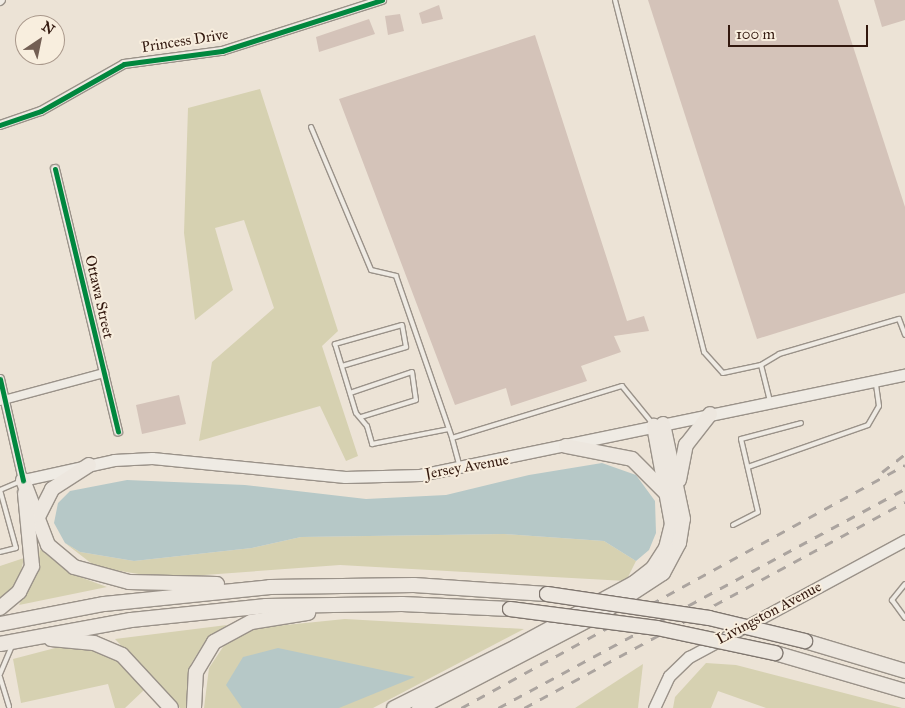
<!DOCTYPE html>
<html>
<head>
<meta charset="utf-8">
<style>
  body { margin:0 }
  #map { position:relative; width:905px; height:708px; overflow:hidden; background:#ece3d6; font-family:"IM FELL Great Primer",serif }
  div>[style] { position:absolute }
  .green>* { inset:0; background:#d6d1b1 }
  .water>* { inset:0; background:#b6c8c7 }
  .building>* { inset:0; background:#d4c3b9 }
  .roads { filter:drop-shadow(1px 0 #9a9289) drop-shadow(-1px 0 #9a9289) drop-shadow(0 1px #9a9289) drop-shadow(0 -1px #9a9289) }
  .lane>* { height:4px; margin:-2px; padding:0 2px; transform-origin:2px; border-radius:2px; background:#efebe4 }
  .street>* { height:8px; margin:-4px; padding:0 4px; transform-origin:4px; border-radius:4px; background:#efebe4 }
  .secondary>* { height:11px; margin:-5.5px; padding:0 5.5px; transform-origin:5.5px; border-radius:5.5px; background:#efebe4 }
  .highway>* { height:14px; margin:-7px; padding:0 7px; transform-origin:7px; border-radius:7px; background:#ede7df }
  .rail>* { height:2.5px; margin-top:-1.25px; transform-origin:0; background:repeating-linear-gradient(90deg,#aba49f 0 9px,transparent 0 18px) }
  .bridges { filter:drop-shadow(1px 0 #7f766f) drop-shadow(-1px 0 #7f766f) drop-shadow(0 1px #7f766f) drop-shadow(0 -1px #7f766f) }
  .highway-bridge>* { height:14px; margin:-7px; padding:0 7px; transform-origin:7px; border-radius:7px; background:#ede7df }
  .cycleway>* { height:5px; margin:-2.5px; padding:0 2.5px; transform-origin:2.5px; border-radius:2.5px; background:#00873e }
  span { translate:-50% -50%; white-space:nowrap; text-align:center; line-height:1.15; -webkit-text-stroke:4px #f8eede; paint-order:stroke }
  .street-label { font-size:15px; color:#32180e }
  .north { position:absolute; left:15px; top:15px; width:50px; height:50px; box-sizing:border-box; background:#f8eede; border:1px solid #a9988b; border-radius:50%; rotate:34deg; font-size:14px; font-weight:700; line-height:20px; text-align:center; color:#32180e }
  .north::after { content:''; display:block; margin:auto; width:18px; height:22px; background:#735f54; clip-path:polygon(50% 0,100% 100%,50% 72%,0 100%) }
  .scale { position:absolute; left:728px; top:25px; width:140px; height:22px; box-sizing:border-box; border:2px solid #32180e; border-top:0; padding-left:6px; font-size:15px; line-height:18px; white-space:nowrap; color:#32180e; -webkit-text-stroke:4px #f8eede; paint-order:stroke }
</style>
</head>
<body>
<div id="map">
  <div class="green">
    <div style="clip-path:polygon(260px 89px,338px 331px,322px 346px,358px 456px,346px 461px,320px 406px,199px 441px,212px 362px,274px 308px,244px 220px,215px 228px,233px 290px,195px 320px,184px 233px,188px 108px)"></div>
    <div style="clip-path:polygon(504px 534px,604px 541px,636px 561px,626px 581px,340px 565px,163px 578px,96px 567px,65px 543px,80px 552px,134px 561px,252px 548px,301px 537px)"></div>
    <div style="clip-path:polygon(40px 549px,72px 574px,107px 587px,19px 605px,36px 570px)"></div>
    <div style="clip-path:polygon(24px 558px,18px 584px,0 601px,0 566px)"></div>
    <div style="clip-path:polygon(345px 619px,524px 629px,373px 708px,204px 708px,209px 668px,227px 641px,256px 628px)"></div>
    <div style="clip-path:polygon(227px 625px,204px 643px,191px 664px,188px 708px,180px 708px,115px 639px)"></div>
    <div style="clip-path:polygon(59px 647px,97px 649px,125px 664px,144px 690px,125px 708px,115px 708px,108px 684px,21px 703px,13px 659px)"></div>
    <div style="clip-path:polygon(706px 663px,736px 665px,902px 708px,766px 708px,718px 691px,711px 708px,673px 708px,675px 697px)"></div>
    <div style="clip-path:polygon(643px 664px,638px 708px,575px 708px)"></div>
  </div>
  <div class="water">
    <div style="clip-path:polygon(602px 463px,636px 475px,655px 501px,656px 533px,649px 550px,636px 561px,604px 541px,504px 534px,301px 537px,252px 548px,134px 561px,80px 552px,65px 543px,54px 523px,58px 503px,70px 491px,127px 480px,245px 485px,366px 499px,446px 495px,529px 475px)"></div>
    <div style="clip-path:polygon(278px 648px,415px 677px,339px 708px,242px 708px,226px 685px,243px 657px)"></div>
  </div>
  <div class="building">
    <div style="clip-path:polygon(648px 0,838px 0,905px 207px,905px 293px,757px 339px)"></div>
    <div style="clip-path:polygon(874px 0,905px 0,905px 20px,882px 27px)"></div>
    <div style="clip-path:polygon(439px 5px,443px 19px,422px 24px,419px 13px)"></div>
    <div style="clip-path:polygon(400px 14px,404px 31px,388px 35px,385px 16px)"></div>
    <div style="clip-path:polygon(369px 19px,375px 34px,319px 52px,316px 37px)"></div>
    <div style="clip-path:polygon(535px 35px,627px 321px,644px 316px,649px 331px,614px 336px,621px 352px,581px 366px,587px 381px,511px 406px,506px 388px,455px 405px,339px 99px)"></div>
    <div style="clip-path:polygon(179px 395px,186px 424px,142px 434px,136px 405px)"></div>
  </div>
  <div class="roads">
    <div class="lane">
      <div style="left:615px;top:0;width:363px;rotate:75.8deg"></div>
      <div style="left:704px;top:352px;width:28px;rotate:48deg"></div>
      <div style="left:723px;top:373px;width:39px;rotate:-12deg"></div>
      <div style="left:761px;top:365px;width:37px;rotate:76deg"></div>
      <div style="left:311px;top:127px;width:155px;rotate:67.2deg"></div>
      <div style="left:371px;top:270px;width:26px;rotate:13deg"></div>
      <div style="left:396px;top:276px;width:171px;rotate:70.9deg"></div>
      <div style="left:452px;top:438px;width:178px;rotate:-17deg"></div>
      <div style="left:622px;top:386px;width:49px;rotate:50.8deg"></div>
      <div style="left:761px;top:365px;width:21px;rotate:-31deg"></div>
      <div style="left:779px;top:354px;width:125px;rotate:-16.3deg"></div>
      <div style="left:899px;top:319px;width:17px;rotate:69deg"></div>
      <div style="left:342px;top:366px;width:67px;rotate:-16.5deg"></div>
      <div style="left:406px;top:347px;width:22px;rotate:-100deg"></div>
      <div style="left:402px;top:325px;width:70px;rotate:164.2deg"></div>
      <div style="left:335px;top:344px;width:72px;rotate:73.1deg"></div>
      <div style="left:356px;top:413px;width:17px;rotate:50deg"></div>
      <div style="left:367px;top:426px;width:19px;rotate:74deg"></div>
      <div style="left:372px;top:444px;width:78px;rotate:-11deg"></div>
      <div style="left:350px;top:393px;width:65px;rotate:-18.7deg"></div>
      <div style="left:412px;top:372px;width:28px;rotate:82deg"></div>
      <div style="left:416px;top:400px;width:58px;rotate:162.8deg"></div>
      <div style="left:452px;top:438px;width:27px;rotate:75deg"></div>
      <div style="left:748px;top:467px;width:127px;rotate:-19.3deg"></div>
      <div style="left:868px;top:425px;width:22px;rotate:-60deg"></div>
      <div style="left:879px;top:406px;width:22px;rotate:-98deg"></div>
      <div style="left:0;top:490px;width:60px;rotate:74.6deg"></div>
      <div style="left:16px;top:548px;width:16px;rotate:166deg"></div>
      <div style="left:0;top:490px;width:23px;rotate:-23deg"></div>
      <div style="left:733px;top:525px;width:28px;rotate:-27deg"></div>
      <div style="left:758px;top:512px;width:75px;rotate:-103.1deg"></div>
      <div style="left:741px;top:439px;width:62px;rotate:-14.9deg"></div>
      <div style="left:905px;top:584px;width:21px;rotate:129deg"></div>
      <div style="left:892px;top:600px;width:22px;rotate:54deg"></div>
      <div style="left:0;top:674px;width:30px;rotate:-67deg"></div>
      <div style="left:0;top:677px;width:31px;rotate:73deg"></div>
    </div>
    <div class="street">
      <div style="left:0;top:1px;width:1px;rotate:-45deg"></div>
      <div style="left:0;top:125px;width:43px;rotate:-18.9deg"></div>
      <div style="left:41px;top:111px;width:95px;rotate:-29.5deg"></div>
      <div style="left:124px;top:64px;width:99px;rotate:-7.6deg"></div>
      <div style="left:222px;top:51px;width:168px;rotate:-17.7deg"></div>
      <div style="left:55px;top:169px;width:270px;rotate:76.5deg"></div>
      <div style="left:0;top:379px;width:104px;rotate:77.2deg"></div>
      <div style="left:0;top:401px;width:108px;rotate:-15.1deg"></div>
    </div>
    <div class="secondary">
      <div style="left:23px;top:480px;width:93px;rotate:-12.4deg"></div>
      <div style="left:114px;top:460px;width:38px;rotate:-3deg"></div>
      <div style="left:152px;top:458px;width:194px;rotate:5.6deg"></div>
      <div style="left:345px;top:477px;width:75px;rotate:-1.5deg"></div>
      <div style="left:420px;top:475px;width:495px;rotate:-11.7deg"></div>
      <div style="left:654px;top:708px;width:35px;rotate:-65deg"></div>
      <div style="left:669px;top:676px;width:28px;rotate:-44deg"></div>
      <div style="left:689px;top:657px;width:246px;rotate:-28.4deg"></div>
    </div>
    <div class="highway">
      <div style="left:566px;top:446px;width:67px;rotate:11.1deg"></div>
      <div style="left:632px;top:459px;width:47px;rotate:45deg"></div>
      <div style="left:23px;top:480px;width:70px;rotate:69deg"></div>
      <div style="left:48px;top:545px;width:34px;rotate:40deg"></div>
      <div style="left:74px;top:567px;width:57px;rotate:15.3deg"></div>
      <div style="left:129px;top:582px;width:88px;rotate:1.3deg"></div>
      <div style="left:679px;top:480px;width:36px;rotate:-79deg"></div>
      <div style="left:686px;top:445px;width:39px;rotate:-52deg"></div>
      <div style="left:39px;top:515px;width:29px;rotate:-63deg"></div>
      <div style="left:52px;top:489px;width:44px;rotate:-33deg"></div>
      <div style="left:0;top:608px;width:25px;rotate:-40deg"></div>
      <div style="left:19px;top:592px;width:29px;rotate:-63deg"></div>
      <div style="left:32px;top:566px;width:73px;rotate:-95.5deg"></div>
      <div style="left:0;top:624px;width:106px;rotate:-10.9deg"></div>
      <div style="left:104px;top:604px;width:167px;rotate:-5.8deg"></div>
      <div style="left:270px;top:587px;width:144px;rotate:-0.8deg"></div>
      <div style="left:414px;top:585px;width:133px;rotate:3.9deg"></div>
      <div style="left:51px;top:639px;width:43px;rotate:5.3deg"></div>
      <div style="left:94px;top:643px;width:30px;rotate:23deg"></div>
      <div style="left:122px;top:655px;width:72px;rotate:47.2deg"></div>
      <div style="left:805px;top:641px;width:104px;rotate:16.7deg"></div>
      <div style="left:0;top:644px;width:133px;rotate:-10.4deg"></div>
      <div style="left:131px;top:620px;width:136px;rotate:-5.9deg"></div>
      <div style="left:266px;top:606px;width:136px;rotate:-0.8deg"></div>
      <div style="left:402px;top:604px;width:108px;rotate:2.7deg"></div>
      <div style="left:775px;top:653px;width:135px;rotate:16.3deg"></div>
      <div style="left:194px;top:708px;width:36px;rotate:-87deg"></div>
      <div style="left:196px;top:672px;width:35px;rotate:-59deg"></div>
      <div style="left:214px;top:642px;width:42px;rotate:-28.4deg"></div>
      <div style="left:251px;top:622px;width:58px;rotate:-9deg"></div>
      <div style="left:394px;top:708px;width:136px;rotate:-26.6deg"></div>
      <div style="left:516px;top:647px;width:134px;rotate:-28.5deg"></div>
      <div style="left:634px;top:583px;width:24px;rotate:-38deg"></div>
      <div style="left:653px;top:568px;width:24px;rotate:-57deg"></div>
      <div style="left:666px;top:548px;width:25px;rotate:-76deg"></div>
      <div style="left:672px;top:524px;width:100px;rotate:-100.4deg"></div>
      <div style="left:419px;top:708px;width:210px;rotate:-27.5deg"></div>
      <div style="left:605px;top:611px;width:69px;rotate:-33.2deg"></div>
      <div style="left:663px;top:573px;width:34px;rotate:-62deg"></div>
      <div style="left:679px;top:543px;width:24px;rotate:-81deg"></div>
      <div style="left:683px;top:519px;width:97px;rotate:-101.9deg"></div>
    </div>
  </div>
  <div class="rail">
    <div style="left:882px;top:472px;width:29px;rotate:-38deg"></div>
    <div style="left:461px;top:708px;width:506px;rotate:-28.69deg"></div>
    <div style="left:498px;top:708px;width:462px;rotate:-28.3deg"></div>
    <div style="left:524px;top:708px;width:433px;rotate:-28.4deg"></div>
  </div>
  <div class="bridges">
    <div class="highway-bridge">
      <div style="left:547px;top:594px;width:164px;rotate:8.4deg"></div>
      <div style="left:709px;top:618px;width:99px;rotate:13.5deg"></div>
      <div style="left:510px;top:609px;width:148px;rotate:7.4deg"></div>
      <div style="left:657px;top:628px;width:121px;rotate:12deg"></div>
    </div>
  </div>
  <div class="cycleway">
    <div style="left:0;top:125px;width:43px;rotate:-18.9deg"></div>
    <div style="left:41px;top:111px;width:95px;rotate:-29.5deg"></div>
    <div style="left:124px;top:64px;width:99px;rotate:-7.6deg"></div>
    <div style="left:222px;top:51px;width:168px;rotate:-17.7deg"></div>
    <div style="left:55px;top:169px;width:270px;rotate:76.5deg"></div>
    <div style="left:0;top:379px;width:104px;rotate:77.2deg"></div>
  </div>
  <div class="street-label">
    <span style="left:185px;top:41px;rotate:-9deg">Princess Drive</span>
    <span style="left:99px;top:297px;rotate:77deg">Ottawa Street</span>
    <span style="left:467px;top:467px;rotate:-10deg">Jersey Avenue</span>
    <span style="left:769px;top:613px;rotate:-28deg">Livingston Avenue</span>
  </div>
  <div class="north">N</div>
  <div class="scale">100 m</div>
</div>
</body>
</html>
